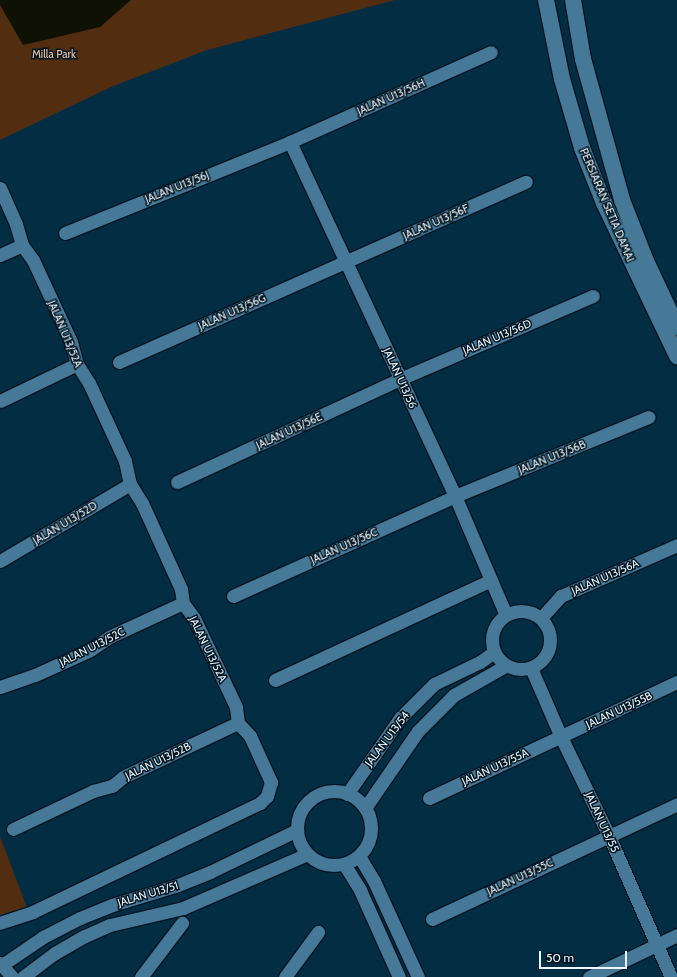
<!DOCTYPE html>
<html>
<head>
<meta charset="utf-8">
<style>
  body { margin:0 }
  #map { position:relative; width:677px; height:977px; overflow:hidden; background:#032d42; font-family:Cabin,sans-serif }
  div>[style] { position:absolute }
  .green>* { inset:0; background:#522d10 }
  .water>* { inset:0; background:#0e1103 }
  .roads { filter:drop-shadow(1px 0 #001523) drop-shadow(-1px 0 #001523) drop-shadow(0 1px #001523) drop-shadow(0 -1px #001523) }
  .minor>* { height:13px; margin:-6.5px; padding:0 6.5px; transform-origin:6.5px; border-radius:6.5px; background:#457997 }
  .minor>.ring { margin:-6.5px; padding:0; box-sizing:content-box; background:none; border:13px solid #457997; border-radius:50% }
  .tertiary>* { height:16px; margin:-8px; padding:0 8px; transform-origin:8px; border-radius:8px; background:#457997 }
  span { translate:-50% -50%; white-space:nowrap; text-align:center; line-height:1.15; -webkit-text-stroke:3px #011420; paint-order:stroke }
  .park-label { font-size:11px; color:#f7c6a4 }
  .street-label { font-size:11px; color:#ecf7fe }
  .scale { position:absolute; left:539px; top:951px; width:88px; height:18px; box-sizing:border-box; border:2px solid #ecf7fe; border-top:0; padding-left:5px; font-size:12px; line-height:14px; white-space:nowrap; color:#ecf7fe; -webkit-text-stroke:3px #011420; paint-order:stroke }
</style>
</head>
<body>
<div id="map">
  <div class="green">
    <div style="clip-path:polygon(0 0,395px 0,207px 50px,111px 87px,0 140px)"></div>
    <div style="clip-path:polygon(0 836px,27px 908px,0 916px)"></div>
  </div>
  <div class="water">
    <div style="clip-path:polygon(0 0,131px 0,100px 27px,23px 45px,0 5px)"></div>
  </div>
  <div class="roads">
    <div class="minor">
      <div style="left:290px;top:142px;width:391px;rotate:65deg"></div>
      <div style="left:455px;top:496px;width:129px;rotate:66.8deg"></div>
      <div style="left:0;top:188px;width:39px;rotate:66deg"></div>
      <div style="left:16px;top:224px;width:22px;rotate:74deg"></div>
      <div style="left:22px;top:245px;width:19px;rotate:54deg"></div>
      <div style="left:33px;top:260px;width:90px;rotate:65.1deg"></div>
      <div style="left:71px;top:342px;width:23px;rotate:75deg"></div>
      <div style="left:77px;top:364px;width:22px;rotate:58deg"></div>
      <div style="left:89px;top:383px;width:86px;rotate:65.2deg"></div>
      <div style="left:125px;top:461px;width:24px;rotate:78deg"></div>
      <div style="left:130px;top:484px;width:22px;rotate:58deg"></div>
      <div style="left:142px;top:503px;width:94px;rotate:65.6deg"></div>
      <div style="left:181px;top:589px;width:14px;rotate:82deg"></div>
      <div style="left:183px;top:603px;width:19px;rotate:54deg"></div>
      <div style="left:194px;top:618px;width:98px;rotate:64.7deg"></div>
      <div style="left:236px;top:707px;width:16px;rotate:83deg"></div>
      <div style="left:238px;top:723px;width:18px;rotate:47deg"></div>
      <div style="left:250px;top:736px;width:51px;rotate:65.5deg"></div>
      <div style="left:271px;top:782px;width:15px;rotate:106deg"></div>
      <div style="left:267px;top:796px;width:10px;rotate:135deg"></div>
      <div style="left:260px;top:803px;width:252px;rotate:154.4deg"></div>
      <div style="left:33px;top:912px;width:35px;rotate:162deg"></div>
      <div style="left:65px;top:233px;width:243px;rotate:-22deg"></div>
      <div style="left:290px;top:142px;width:220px;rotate:-24.1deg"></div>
      <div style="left:0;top:255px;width:24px;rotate:-24deg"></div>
      <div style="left:119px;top:362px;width:445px;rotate:-23.9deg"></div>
      <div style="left:0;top:401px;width:85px;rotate:-25.7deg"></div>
      <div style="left:177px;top:482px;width:246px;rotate:-24.8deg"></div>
      <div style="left:400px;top:379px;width:210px;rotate:-23.3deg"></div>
      <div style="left:0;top:561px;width:151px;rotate:-30.6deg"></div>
      <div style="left:233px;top:596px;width:243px;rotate:-24.2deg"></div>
      <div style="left:455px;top:496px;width:209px;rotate:-22.2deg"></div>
      <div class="ring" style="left:492px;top:611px;width:45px;height:45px"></div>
      <div style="left:541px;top:618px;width:30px;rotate:-48deg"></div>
      <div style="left:561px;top:596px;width:127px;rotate:-23.7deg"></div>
      <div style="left:531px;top:668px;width:75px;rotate:66.5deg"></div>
      <div style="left:561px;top:737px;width:110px;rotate:64.1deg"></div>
      <div style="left:609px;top:836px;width:154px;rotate:66.3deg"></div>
      <div style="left:275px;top:680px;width:238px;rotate:-24.8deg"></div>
      <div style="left:0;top:687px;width:37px;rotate:-19deg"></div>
      <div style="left:35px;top:675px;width:60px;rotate:-24.4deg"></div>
      <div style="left:90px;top:650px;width:23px;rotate:-34deg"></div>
      <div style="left:109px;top:637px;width:81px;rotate:-24.7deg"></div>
      <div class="ring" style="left:297px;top:791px;width:61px;height:61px"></div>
      <div style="left:347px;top:794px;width:93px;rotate:-55.1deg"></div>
      <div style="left:400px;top:718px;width:48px;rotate:-45deg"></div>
      <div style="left:434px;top:684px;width:51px;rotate:-25.6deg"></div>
      <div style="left:480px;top:662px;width:17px;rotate:-36deg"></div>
      <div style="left:429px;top:798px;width:274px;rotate:-25.1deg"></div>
      <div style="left:365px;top:808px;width:93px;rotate:-55.5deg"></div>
      <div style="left:418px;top:731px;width:51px;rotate:-45deg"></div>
      <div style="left:454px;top:695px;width:59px;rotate:-29.6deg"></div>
      <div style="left:13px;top:829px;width:89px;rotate:-25.4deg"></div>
      <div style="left:93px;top:791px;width:20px;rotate:-15deg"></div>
      <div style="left:112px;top:786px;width:14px;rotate:-39deg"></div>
      <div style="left:123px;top:777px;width:127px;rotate:-25.2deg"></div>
      <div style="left:359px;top:856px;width:29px;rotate:59deg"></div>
      <div style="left:374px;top:881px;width:106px;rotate:65.4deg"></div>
      <div style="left:344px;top:864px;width:31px;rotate:58deg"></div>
      <div style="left:360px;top:890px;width:95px;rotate:65.9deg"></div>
      <div style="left:432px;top:919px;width:271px;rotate:-25.1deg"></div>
      <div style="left:0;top:963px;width:18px;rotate:49deg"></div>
      <div style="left:2px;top:965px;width:50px;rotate:-34.3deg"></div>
      <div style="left:43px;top:937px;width:42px;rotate:-27.2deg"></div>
      <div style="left:80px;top:918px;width:35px;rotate:-22deg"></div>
      <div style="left:112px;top:905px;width:69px;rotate:-16.9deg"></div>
      <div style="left:178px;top:885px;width:35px;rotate:-22deg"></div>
      <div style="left:210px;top:872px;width:97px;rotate:-25.8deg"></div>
      <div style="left:23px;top:977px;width:40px;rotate:-37deg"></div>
      <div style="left:55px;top:953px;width:34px;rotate:-30deg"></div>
      <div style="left:85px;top:936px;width:27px;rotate:-24deg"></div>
      <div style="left:110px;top:925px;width:75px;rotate:-13.1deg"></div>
      <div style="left:183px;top:908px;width:135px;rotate:-23.5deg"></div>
      <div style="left:141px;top:977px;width:68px;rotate:-52.8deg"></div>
      <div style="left:285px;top:977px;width:56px;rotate:-53.7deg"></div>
      <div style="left:589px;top:977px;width:98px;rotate:-25.5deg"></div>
    </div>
    <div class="tertiary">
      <div style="left:546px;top:0;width:81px;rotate:78.6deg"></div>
      <div style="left:562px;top:79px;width:72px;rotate:73.8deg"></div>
      <div style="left:582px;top:148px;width:59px;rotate:68.2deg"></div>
      <div style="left:604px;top:203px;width:170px;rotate:64.5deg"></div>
      <div style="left:573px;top:0;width:60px;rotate:80.4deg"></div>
      <div style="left:583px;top:59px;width:146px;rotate:74.5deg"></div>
      <div style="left:622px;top:200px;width:66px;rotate:68.5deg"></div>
      <div style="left:646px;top:261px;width:73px;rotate:64.8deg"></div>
    </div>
  </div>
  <div class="park-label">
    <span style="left:54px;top:54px">Milla Park</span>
  </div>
  <div class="street-label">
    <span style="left:391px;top:97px;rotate:-24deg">JALAN U13/56H</span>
    <span style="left:177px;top:187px;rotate:-22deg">JALAN U13/56J</span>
    <span style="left:607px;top:205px;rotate:67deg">PERSIARAN SETIA DAMAI</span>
    <span style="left:436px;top:222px;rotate:-24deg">JALAN U13/56F</span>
    <span style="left:232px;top:312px;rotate:-24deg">JALAN U13/56G</span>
    <span style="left:65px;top:334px;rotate:67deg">JALAN U13/52A</span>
    <span style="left:497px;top:337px;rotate:-23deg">JALAN U13/56D</span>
    <span style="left:400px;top:378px;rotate:65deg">JALAN U13/56</span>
    <span style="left:289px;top:431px;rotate:-25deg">JALAN U13/56E</span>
    <span style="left:552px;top:457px;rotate:-22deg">JALAN U13/56B</span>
    <span style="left:65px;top:523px;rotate:-31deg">JALAN U13/52D</span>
    <span style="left:344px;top:546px;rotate:-24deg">JALAN U13/56C</span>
    <span style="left:605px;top:577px;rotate:-24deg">JALAN U13/56A</span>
    <span style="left:92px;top:647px;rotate:-27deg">JALAN U13/52C</span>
    <span style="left:208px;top:649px;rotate:64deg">JALAN U13/52A</span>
    <span style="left:619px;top:710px;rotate:-25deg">JALAN U13/55B</span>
    <span style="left:387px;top:739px;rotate:-53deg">JALAN U13/54</span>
    <span style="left:158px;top:761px;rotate:-26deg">JALAN U13/52B</span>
    <span style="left:495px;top:767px;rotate:-25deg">JALAN U13/55A</span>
    <span style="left:602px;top:822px;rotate:65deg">JALAN U13/55</span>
    <span style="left:520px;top:877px;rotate:-25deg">JALAN U13/55C</span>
    <span style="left:148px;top:894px;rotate:-17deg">JALAN U13/51</span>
  </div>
  <div class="scale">50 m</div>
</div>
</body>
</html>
